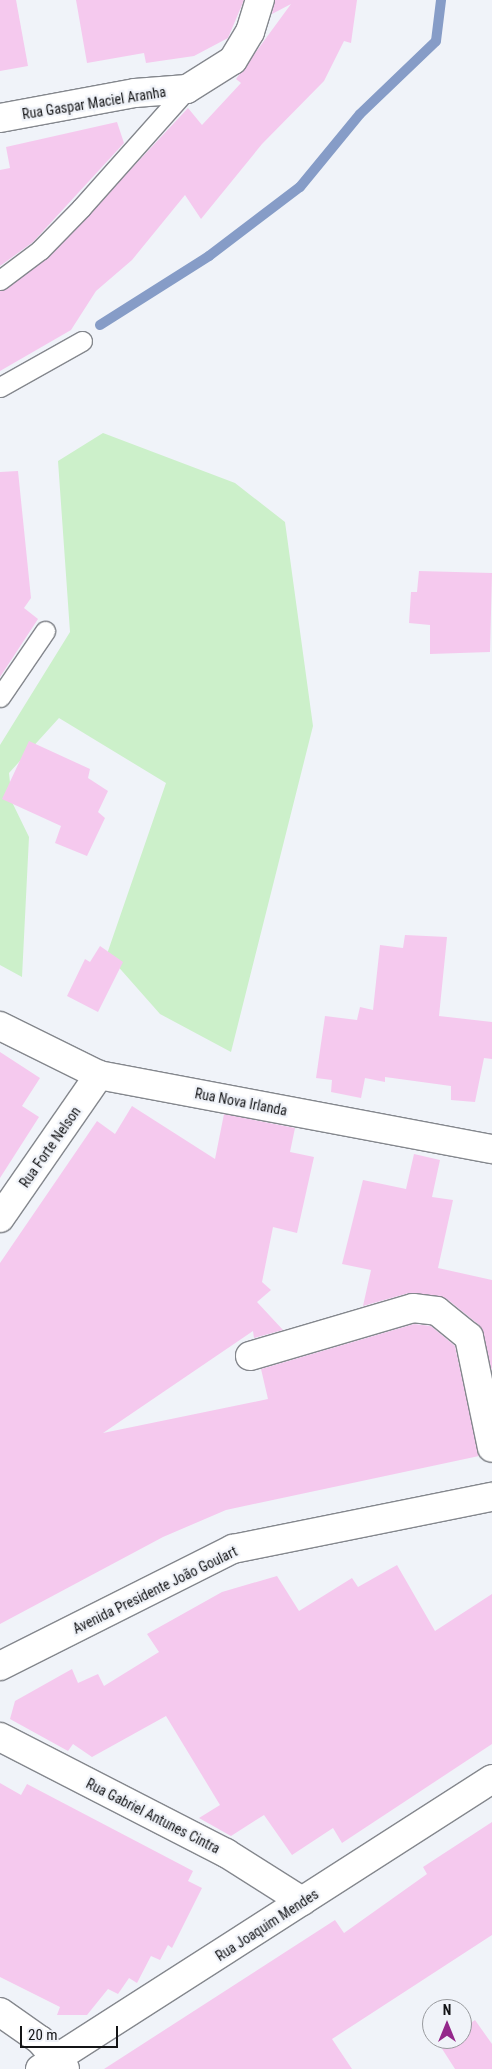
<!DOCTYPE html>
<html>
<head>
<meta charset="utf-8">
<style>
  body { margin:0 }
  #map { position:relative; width:492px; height:2069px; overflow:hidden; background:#f0f3f9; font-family:"Roboto Condensed",sans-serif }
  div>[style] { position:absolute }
  .green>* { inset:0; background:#ccf0ca }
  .stream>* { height:10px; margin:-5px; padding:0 5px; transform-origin:5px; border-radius:5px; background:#869cc7 }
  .building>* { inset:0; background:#f5c9ee }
  .roads { filter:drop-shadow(1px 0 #84878d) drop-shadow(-1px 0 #84878d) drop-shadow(0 1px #84878d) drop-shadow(0 -1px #84878d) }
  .service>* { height:19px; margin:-9.5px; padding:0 9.5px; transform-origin:9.5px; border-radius:9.5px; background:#fff }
  .minor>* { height:28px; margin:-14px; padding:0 14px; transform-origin:14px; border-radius:14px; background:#fff }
  .tertiary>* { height:28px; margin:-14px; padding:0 14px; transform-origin:14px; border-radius:14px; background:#fff }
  span { translate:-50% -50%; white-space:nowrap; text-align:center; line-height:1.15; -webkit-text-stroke:4.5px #f0f3f9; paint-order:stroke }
  .street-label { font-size:14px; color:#131416 }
  .north { position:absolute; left:422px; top:1999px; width:50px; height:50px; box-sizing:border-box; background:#f0f3f9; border:1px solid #989a9e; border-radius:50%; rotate:0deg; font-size:14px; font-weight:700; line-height:20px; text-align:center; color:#131416 }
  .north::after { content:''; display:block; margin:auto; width:18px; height:22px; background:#94288b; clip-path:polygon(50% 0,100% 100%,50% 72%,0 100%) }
  .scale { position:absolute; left:20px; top:2026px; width:98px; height:22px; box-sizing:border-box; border:2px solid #131416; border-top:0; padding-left:6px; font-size:15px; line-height:18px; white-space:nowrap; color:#131416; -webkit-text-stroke:4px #f0f3f9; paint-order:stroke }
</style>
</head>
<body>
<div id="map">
  <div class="green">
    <div style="clip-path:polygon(103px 433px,235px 483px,285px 522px,313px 726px,231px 1052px,160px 1014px,107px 954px,166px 783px,59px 718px,9px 773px,12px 802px,29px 837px,22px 977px,0 965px,0 745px,70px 632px,58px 461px)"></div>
  </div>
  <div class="stream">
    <div style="left:100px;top:325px;width:129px;rotate:-32.3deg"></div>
    <div style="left:209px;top:256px;width:114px;rotate:-37.2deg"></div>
    <div style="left:300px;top:187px;width:94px;rotate:-50.6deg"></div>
    <div style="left:360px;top:114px;width:105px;rotate:-43.8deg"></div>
    <div style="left:436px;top:41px;width:41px;rotate:-83deg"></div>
  </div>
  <div class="building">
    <div style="clip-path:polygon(0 0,16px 0,28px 66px,0 71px)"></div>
    <div style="clip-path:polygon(76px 0,244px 0,228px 38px,194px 56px,146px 63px,144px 53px,87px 63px)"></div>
    <div style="clip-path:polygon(275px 0,357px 0,351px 43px,344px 41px,324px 81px,262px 144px,201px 219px,185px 195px,132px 260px,96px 291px,71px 330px,0 371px,0 291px,48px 258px,188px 108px,202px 125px,241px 83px,236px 79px,291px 4px,272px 14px)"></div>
    <div style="clip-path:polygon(117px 122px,124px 143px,33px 242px,0 266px,0 170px,10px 168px,6px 147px)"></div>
    <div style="clip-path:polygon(18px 471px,31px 598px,24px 608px,38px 619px,0 677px,0 472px)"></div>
    <div style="clip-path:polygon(419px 571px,492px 573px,490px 652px,430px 654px,430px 625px,409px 623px,411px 592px,417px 592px)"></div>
    <div style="clip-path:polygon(29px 741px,90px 769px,88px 778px,108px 791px,98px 812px,105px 818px,87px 856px,55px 843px,61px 826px,2px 799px)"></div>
    <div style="clip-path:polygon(405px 935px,447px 937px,439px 1016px,492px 1022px,492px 1059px,484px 1058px,475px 1102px,451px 1100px,451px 1086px,385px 1077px,385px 1082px,365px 1078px,361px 1098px,331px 1092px,332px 1080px,316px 1078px,325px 1016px,357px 1020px,360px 1007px,373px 1010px,380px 945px,403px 948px)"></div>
    <div style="clip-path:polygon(100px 946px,123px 962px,98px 1012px,67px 996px,85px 959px,90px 962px)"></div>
    <div style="clip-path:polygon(0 1052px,40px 1078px,22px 1106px,39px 1117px,0 1178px)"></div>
    <div style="clip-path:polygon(132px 1106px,215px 1159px,224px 1114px,295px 1128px,290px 1152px,314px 1157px,297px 1233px,273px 1227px,262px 1282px,271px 1290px,257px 1302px,283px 1330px,254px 1338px,253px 1331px,103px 1433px,268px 1399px,261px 1369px,414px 1324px,431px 1326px,455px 1346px,479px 1456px,226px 1510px,163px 1537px,0 1624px,0 1263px,97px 1121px,115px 1134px)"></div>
    <div style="clip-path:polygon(414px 1154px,440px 1160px,432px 1197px,453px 1200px,438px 1268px,492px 1280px,492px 1371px,479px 1325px,447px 1299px,409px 1293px,363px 1306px,371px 1270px,342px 1264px,363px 1180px,406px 1189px)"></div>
    <div style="clip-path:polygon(397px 1565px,435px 1631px,492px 1594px,492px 1744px,342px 1843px,333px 1828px,292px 1855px,264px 1815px,231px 1836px,199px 1818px,220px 1805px,166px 1716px,92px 1757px,73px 1744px,68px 1751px,10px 1719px,15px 1701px,72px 1669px,78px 1683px,98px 1674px,104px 1686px,159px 1652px,147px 1634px,222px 1592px,277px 1576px,299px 1611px,352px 1578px,358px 1587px)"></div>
    <div style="clip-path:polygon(0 1783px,21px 1795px,27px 1784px,193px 1871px,188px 1881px,202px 1888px,172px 1948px,168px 1945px,160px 1960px,151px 1956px,137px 1983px,129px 1978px,118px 1994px,108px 1989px,87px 2015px,57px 2015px,60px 2007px,0 1977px)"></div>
    <div style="clip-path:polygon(492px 1822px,492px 1935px,332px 2039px,352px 2069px,104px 2069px,335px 1920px,344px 1933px,427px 1874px,423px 1867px)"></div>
    <div style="clip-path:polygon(475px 2020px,492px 2044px,492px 2069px,455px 2069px,439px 2044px,462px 2039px,462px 2029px)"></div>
  </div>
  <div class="roads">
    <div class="service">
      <div style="left:0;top:280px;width:50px;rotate:-36.9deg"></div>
      <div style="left:40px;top:250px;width:59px;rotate:-45.7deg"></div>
      <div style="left:81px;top:208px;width:159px;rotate:-48.3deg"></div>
      <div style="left:0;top:387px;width:94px;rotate:-29.3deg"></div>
      <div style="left:0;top:697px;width:80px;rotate:-55.7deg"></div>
    </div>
    <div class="minor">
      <div style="left:0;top:118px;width:137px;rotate:-10.5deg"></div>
      <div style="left:135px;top:93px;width:52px;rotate:-4.4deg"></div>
      <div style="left:187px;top:89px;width:54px;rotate:-32.2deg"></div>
      <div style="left:233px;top:60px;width:33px;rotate:-59deg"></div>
      <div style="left:250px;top:32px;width:34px;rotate:-73deg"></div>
      <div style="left:0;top:1026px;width:110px;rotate:26.3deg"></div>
      <div style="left:99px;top:1075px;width:400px;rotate:10.7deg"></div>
      <div style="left:0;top:1218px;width:174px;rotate:-55.3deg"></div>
      <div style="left:250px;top:1356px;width:170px;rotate:-16.4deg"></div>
      <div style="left:413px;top:1308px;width:24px;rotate:7deg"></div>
      <div style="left:437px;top:1311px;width:41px;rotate:39.1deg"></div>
      <div style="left:469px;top:1337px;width:113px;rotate:78.3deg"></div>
      <div style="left:0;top:1737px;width:254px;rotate:27.2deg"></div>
      <div style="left:226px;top:1853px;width:90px;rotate:32.3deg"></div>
      <div style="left:0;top:2012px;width:49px;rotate:35deg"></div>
      <div style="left:40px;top:2040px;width:38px;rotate:49deg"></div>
      <div style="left:40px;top:2069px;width:537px;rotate:-32.68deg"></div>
    </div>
    <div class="tertiary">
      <div style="left:0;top:1666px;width:261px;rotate:-26.7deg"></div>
      <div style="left:233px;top:1549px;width:264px;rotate:-11.4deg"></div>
    </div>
  </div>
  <div class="street-label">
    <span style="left:94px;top:103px;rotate:-9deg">Rua Gaspar Maciel Aranha</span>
    <span style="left:241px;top:1102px;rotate:11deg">Rua Nova Irlanda</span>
    <span style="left:50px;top:1147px;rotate:-55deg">Rua Forte Nelson</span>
    <span style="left:155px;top:1590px;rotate:-26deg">Avenida Presidente João Goulart</span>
    <span style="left:153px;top:1816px;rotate:27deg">Rua Gabriel Antunes Cintra</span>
    <span style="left:267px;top:1925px;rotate:-33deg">Rua Joaquim Mendes</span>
  </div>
  <div class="north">N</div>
  <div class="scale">20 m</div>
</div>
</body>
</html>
